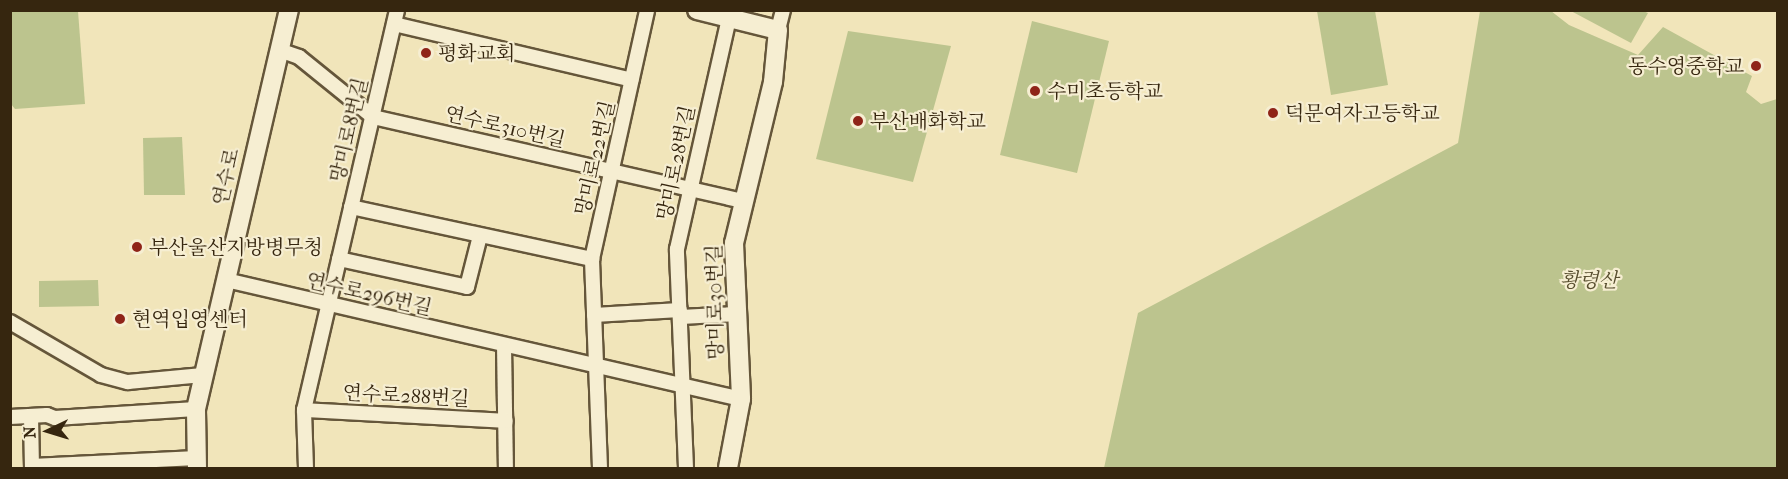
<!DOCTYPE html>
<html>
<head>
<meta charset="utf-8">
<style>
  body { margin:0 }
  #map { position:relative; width:1788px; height:479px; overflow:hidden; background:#f1e5ba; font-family:"IM FELL French Canon","Noto Serif KR",serif }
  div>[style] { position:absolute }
  .green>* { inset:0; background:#bcc48e }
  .roads { filter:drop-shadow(2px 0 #65563a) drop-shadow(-2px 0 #65563a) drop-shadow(0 2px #65563a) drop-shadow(0 -2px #65563a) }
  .street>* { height:14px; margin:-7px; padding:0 7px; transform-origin:7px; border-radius:7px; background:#f6eed2 }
  .secondary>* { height:18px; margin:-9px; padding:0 9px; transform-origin:9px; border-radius:9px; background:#f6eed2 }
  .dots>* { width:16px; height:16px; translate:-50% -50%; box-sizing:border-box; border:3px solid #f6eed2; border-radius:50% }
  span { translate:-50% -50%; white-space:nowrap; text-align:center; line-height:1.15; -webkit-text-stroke:4.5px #f6eed2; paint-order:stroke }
  .poi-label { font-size:20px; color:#36260f }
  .left { translate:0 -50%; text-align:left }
  .right { translate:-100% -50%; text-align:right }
  .street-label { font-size:20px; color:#36260f }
  .park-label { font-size:20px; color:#584e2f; font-style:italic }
  .frame { position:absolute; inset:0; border:12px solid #36260f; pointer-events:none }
  .north { position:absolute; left:18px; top:401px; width:60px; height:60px; -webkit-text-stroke:4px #f6eed2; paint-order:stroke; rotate:266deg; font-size:16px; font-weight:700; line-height:24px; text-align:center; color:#36260f }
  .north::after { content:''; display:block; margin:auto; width:21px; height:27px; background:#36260f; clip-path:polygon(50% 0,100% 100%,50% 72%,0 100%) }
</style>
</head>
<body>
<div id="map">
  <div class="green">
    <div style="clip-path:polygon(11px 10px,78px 11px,85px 104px,15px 109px,11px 104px)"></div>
    <div style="clip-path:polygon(1317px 11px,1375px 11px,1388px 85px,1331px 95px)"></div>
    <div style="clip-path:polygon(1480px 11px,1551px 11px,1569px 25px,1638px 55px,1663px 27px,1752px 76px,1746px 92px,1761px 104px,1777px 99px,1777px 468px,1104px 468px,1138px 313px,1458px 143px)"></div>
    <div style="clip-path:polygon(1643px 11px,1648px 13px,1631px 43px,1571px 11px)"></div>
    <div style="clip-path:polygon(1032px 21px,1109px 41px,1077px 173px,1000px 155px)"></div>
    <div style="clip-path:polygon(848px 31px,951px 46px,913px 182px,816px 159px)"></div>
    <div style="clip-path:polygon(182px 137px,185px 195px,144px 195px,143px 138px)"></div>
    <div style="clip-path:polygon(98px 280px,99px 306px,39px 307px,39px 281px)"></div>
  </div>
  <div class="roads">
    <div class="street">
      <div style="left:394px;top:24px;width:244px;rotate:13.2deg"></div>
      <div style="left:778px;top:30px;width:21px;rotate:-76deg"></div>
      <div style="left:279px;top:50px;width:21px;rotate:19deg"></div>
      <div style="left:299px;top:57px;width:95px;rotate:39deg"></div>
      <div style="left:373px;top:117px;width:379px;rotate:12.8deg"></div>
      <div style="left:351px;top:207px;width:247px;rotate:12.2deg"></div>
      <div style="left:339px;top:259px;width:131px;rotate:12.3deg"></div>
      <div style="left:467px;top:287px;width:53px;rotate:-75.7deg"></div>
      <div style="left:226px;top:280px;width:529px;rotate:13.01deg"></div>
      <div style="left:594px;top:315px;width:86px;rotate:-3.3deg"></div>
      <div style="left:681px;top:317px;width:55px;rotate:-3.1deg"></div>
      <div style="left:10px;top:322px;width:105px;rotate:30.2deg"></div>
      <div style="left:101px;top:375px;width:28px;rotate:15deg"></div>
      <div style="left:128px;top:382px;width:75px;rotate:-5.3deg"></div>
      <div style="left:504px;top:345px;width:123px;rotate:89.1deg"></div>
      <div style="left:304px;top:410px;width:202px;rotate:3.1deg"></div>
      <div style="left:31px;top:416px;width:52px;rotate:88.9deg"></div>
      <div style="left:10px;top:417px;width:37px;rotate:-3deg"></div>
      <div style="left:47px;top:415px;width:9px;rotate:21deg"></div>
      <div style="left:55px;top:418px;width:141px;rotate:-3.7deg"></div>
      <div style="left:32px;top:466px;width:165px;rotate:-2.8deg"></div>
      <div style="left:306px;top:468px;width:58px;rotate:-92deg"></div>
      <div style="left:304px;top:410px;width:411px;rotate:-76.9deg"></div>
      <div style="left:600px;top:468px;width:209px;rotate:-92.2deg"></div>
      <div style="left:592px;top:259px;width:255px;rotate:-77.5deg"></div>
      <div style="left:686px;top:468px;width:219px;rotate:-92.4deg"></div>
      <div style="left:677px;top:249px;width:245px;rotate:-77.3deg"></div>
    </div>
    <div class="secondary">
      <div style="left:697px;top:10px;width:83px;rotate:13.9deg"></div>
      <div style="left:778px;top:30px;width:52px;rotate:95.5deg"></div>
      <div style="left:773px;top:82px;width:166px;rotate:103.6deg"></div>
      <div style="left:734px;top:243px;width:156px;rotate:87.4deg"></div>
      <div style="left:741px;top:399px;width:70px;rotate:100.7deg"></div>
      <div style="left:197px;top:468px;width:59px;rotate:-91deg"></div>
      <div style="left:196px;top:409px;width:410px;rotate:-76.9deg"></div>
    </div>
  </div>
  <div class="dots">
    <div style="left:426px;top:53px;background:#8f2418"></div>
    <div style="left:1756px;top:66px;background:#8f2418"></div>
    <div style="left:1035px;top:91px;background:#8f2418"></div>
    <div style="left:1273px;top:113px;background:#8f2418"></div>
    <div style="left:858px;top:121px;background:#8f2418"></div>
    <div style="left:137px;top:247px;background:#8f2418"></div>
    <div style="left:120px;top:319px;background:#8f2418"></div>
  </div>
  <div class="poi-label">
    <span class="left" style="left:438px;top:53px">평화교회</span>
    <span class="right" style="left:1744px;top:66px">동수영중학교</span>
    <span class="left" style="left:1047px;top:91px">수미초등학교</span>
    <span class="left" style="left:1285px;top:113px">덕문여자고등학교</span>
    <span class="left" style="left:870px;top:121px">부산배화학교</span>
    <span class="left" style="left:149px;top:247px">부산울산지방병무청</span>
    <span class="left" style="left:132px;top:319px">현역입영센터</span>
  </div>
  <div class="street-label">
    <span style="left:505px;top:127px;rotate:13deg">연수로310번길</span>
    <span style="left:349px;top:130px;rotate:-77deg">망미로8번길</span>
    <span style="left:595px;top:158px;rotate:-77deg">망미로22번길</span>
    <span style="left:676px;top:163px;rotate:-78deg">망미로28번길</span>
    <span style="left:226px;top:177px;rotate:-77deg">연수로</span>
    <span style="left:369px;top:294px;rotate:13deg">연수로296번길</span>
    <span style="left:715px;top:302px;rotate:-91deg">망미로30번길</span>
    <span style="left:406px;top:396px;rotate:3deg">연수로288번길</span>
  </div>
  <div class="park-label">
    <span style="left:1589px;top:280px">황령산</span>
  </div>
  <div class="frame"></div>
  <div class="north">N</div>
</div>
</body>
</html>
